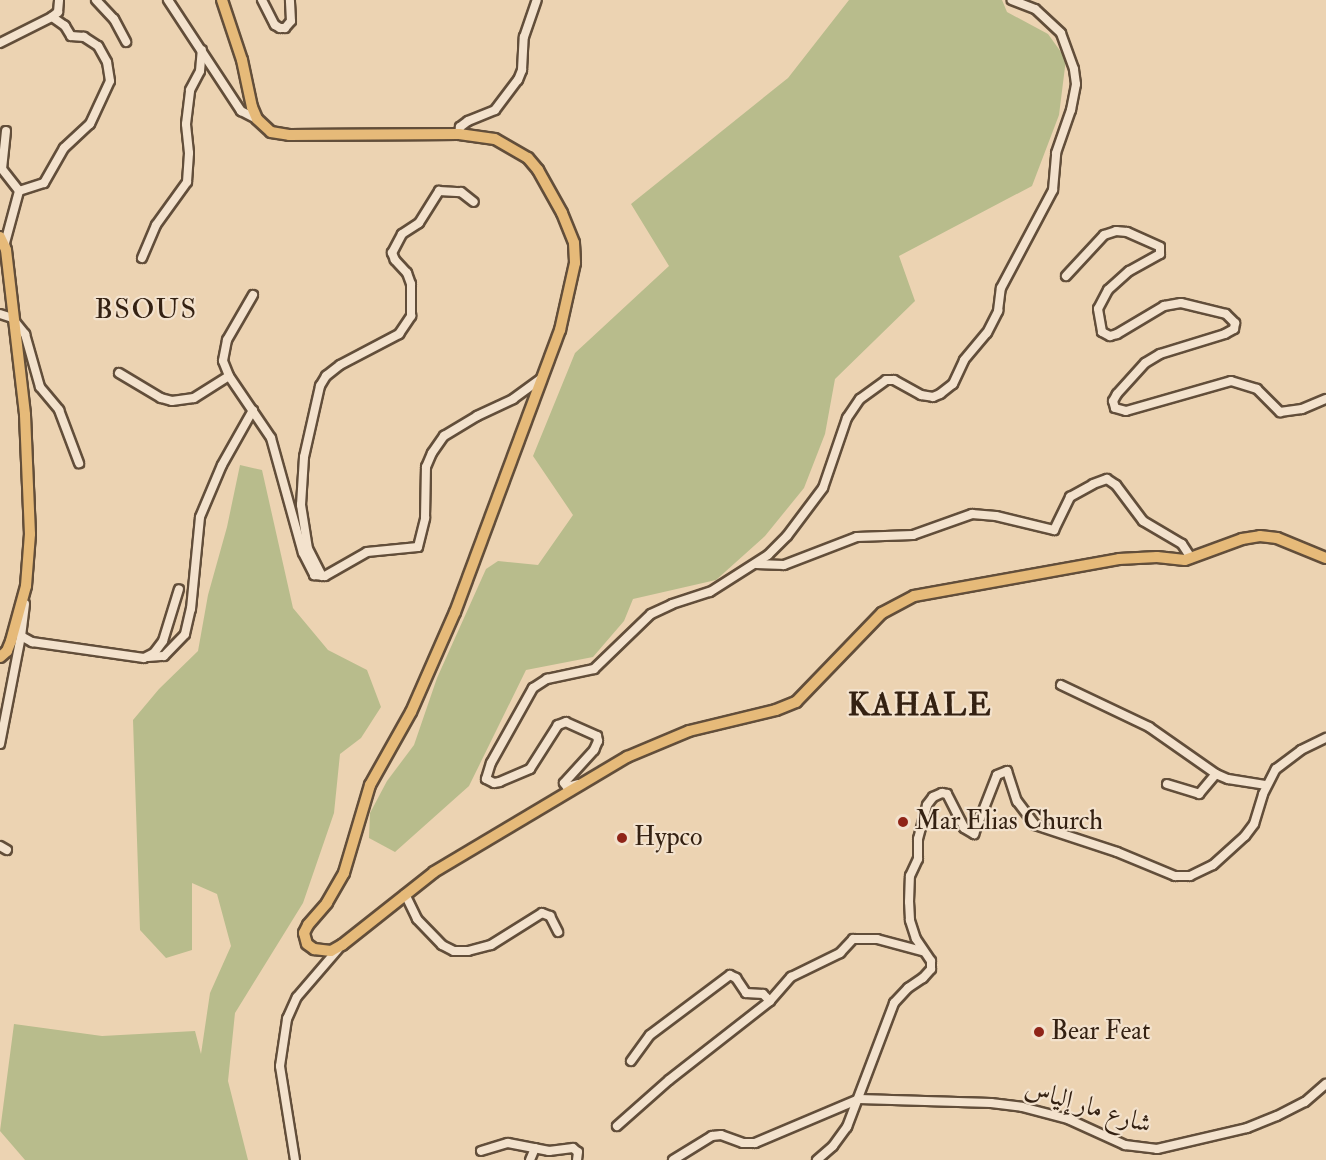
<!DOCTYPE html>
<html>
<head>
<meta charset="utf-8">
<style>
  body { margin:0 }
  #map { position:relative; width:1326px; height:1160px; overflow:hidden; background:#ecd3b2; font-family:"IM FELL Double Pica",Amiri,serif }
  div>[style] { position:absolute }
  .green>* { inset:0; background:#b8bc8c }
  .roads { filter:drop-shadow(2px 0 #624e3a) drop-shadow(-2px 0 #624e3a) drop-shadow(0 2px #624e3a) drop-shadow(0 -2px #624e3a) }
  .minor>* { height:8px; margin:-4px; padding:0 4px; transform-origin:4px; border-radius:4px; background:#f3e2cd }
  .major>* { height:10px; margin:-5px; padding:0 5px; transform-origin:5px; border-radius:5px; background:#e6ba79 }
  .dots>* { width:16px; height:16px; translate:-50% -50%; box-sizing:border-box; border:3px solid #f3e2cd; border-radius:50% }
  span { translate:-50% -50%; white-space:nowrap; text-align:center; line-height:1.15; -webkit-text-stroke:4.5px #f3e2cd; paint-order:stroke }
  .poi-label { font-size:26px; color:#342112 }
  .left { translate:0 -50%; text-align:left }
  .street-label { font-size:26px; color:#342112 }
  .quarter-label { font-size:28px; color:#342112; letter-spacing:1.5px }
  .district-label { font-size:32px; color:#342112; font-weight:700; letter-spacing:1.5px }
</style>
</head>
<body>
<div id="map">
  <div class="green">
    <div style="clip-path:polygon(849px 0,1002px 0,1007px 12px,1048px 34px,1066px 59px,1059px 115px,1032px 186px,899px 256px,915px 301px,835px 379px,825px 434px,804px 488px,765px 536px,716px 580px,633px 599px,624px 621px,593px 657px,526px 670px,469px 786px,395px 852px,369px 838px,370px 813px,387px 781px,414px 745px,437px 678px,486px 569px,498px 561px,538px 565px,573px 515px,533px 456px,575px 353px,669px 266px,631px 204px,788px 78px)"></div>
    <div style="clip-path:polygon(240px 465px,262px 470px,293px 608px,328px 650px,367px 670px,381px 707px,361px 738px,340px 754px,334px 813px,303px 903px,235px 1013px,228px 1081px,248px 1160px,25px 1160px,0 1131px,14px 1024px,102px 1036px,195px 1031px,201px 1054px,210px 993px,231px 946px,217px 894px,192px 883px,192px 950px,166px 958px,140px 930px,133px 720px,159px 689px,198px 651px,208px 595px,227px 527px)"></div>
  </div>
  <div class="roads">
    <div class="minor">
      <div style="left:96px;top:0;width:26px;rotate:47deg"></div>
      <div style="left:114px;top:19px;width:26px;rotate:62deg"></div>
      <div style="left:168px;top:0;width:133px;rotate:56.7deg"></div>
      <div style="left:241px;top:111px;width:18px;rotate:27deg"></div>
      <div style="left:262px;top:0;width:28px;rotate:63deg"></div>
      <div style="left:275px;top:25px;width:6px;rotate:31deg"></div>
      <div style="left:280px;top:28px;width:5px"></div>
      <div style="left:285px;top:28px;width:9px;rotate:-49deg"></div>
      <div style="left:291px;top:21px;width:21px;rotate:-93deg"></div>
      <div style="left:0;top:43px;width:58px;rotate:-26.6deg"></div>
      <div style="left:52px;top:17px;width:8px;rotate:-40deg"></div>
      <div style="left:58px;top:12px;width:12px;rotate:-85deg"></div>
      <div style="left:6px;top:131px;width:38px;rotate:96deg"></div>
      <div style="left:2px;top:169px;width:28px;rotate:52deg"></div>
      <div style="left:459px;top:134px;width:7px;rotate:-82deg"></div>
      <div style="left:460px;top:127px;width:10px;rotate:-37deg"></div>
      <div style="left:468px;top:121px;width:29px;rotate:-22deg"></div>
      <div style="left:495px;top:110px;width:38px;rotate:-53deg"></div>
      <div style="left:518px;top:80px;width:11px;rotate:-68deg"></div>
      <div style="left:522px;top:70px;width:33px;rotate:-87deg"></div>
      <div style="left:524px;top:37px;width:39px;rotate:-71deg"></div>
      <div style="left:6px;top:250px;width:7px;rotate:-98deg"></div>
      <div style="left:5px;top:243px;width:54px;rotate:-74.9deg"></div>
      <div style="left:19px;top:191px;width:26px;rotate:-18deg"></div>
      <div style="left:44px;top:183px;width:40px;rotate:-60.3deg"></div>
      <div style="left:64px;top:148px;width:35px;rotate:-43deg"></div>
      <div style="left:90px;top:124px;width:47px;rotate:-65.1deg"></div>
      <div style="left:110px;top:81px;width:19px;rotate:-99deg"></div>
      <div style="left:107px;top:62px;width:18px;rotate:-119deg"></div>
      <div style="left:98px;top:46px;width:17px;rotate:-147deg"></div>
      <div style="left:84px;top:37px;width:13px;rotate:-176deg"></div>
      <div style="left:71px;top:36px;width:12px;rotate:-121deg"></div>
      <div style="left:65px;top:26px;width:16px;rotate:-145deg"></div>
      <div style="left:142px;top:258px;width:36px;rotate:-67deg"></div>
      <div style="left:156px;top:225px;width:53px;rotate:-54.2deg"></div>
      <div style="left:187px;top:182px;width:29px;rotate:-86deg"></div>
      <div style="left:189px;top:153px;width:29px;rotate:-96deg"></div>
      <div style="left:186px;top:124px;width:34px;rotate:-83deg"></div>
      <div style="left:190px;top:90px;width:21px;rotate:-62deg"></div>
      <div style="left:200px;top:71px;width:21px;rotate:-85deg"></div>
      <div style="left:1066px;top:276px;width:56px;rotate:-47.2deg"></div>
      <div style="left:1104px;top:235px;width:13px;rotate:-18deg"></div>
      <div style="left:1116px;top:231px;width:11px;rotate:5deg"></div>
      <div style="left:1127px;top:232px;width:36px;rotate:24deg"></div>
      <div style="left:1160px;top:247px;width:7px;rotate:90deg"></div>
      <div style="left:1160px;top:254px;width:35px;rotate:151deg"></div>
      <div style="left:1129px;top:271px;width:28px;rotate:138deg"></div>
      <div style="left:1108px;top:290px;width:21px;rotate:118deg"></div>
      <div style="left:1098px;top:309px;width:23px;rotate:80deg"></div>
      <div style="left:1102px;top:332px;width:9px;rotate:27deg"></div>
      <div style="left:1110px;top:336px;width:7px;rotate:-16deg"></div>
      <div style="left:1117px;top:334px;width:55px;rotate:-30.8deg"></div>
      <div style="left:1164px;top:306px;width:17px;rotate:-10deg"></div>
      <div style="left:1181px;top:303px;width:46px;rotate:13.7deg"></div>
      <div style="left:1226px;top:314px;width:13px;rotate:45deg"></div>
      <div style="left:1235px;top:323px;width:6px;rotate:99deg"></div>
      <div style="left:1234px;top:329px;width:10px;rotate:151deg"></div>
      <div style="left:1225px;top:334px;width:68px;rotate:162.9deg"></div>
      <div style="left:1160px;top:354px;width:17px;rotate:149deg"></div>
      <div style="left:1145px;top:363px;width:42px;rotate:132.1deg"></div>
      <div style="left:1117px;top:394px;width:8px;rotate:120deg"></div>
      <div style="left:1113px;top:401px;width:7px;rotate:74deg"></div>
      <div style="left:1115px;top:408px;width:11px;rotate:15deg"></div>
      <div style="left:1126px;top:411px;width:109px;rotate:-15.9deg"></div>
      <div style="left:1231px;top:381px;width:27px;rotate:17deg"></div>
      <div style="left:1257px;top:389px;width:33px;rotate:45deg"></div>
      <div style="left:1280px;top:412px;width:22px;rotate:-8deg"></div>
      <div style="left:1302px;top:409px;width:26px;rotate:-23deg"></div>
      <div style="left:253px;top:295px;width:52px;rotate:120deg"></div>
      <div style="left:227px;top:340px;width:21px;rotate:101deg"></div>
      <div style="left:223px;top:361px;width:16px;rotate:68deg"></div>
      <div style="left:229px;top:376px;width:75px;rotate:55.9deg"></div>
      <div style="left:271px;top:438px;width:119px;rotate:74.5deg"></div>
      <div style="left:303px;top:553px;width:25px;rotate:63deg"></div>
      <div style="left:314px;top:575px;width:11px;rotate:5deg"></div>
      <div style="left:325px;top:576px;width:48px;rotate:-29.7deg"></div>
      <div style="left:367px;top:552px;width:51px;rotate:-5.6deg"></div>
      <div style="left:418px;top:547px;width:30px;rotate:-76deg"></div>
      <div style="left:425px;top:518px;width:51px;rotate:-88.9deg"></div>
      <div style="left:426px;top:467px;width:15px;rotate:-67deg"></div>
      <div style="left:432px;top:453px;width:21px;rotate:-55deg"></div>
      <div style="left:444px;top:436px;width:39px;rotate:-31deg"></div>
      <div style="left:477px;top:416px;width:40px;rotate:-25deg"></div>
      <div style="left:513px;top:399px;width:34px;rotate:-36deg"></div>
      <div style="left:0;top:314px;width:13px;rotate:18deg"></div>
      <div style="left:12px;top:318px;width:21px;rotate:51deg"></div>
      <div style="left:25px;top:334px;width:55px;rotate:74.2deg"></div>
      <div style="left:40px;top:387px;width:30px;rotate:50deg"></div>
      <div style="left:59px;top:410px;width:57px;rotate:69.3deg"></div>
      <div style="left:119px;top:373px;width:49px;rotate:30.8deg"></div>
      <div style="left:161px;top:398px;width:11px;rotate:15deg"></div>
      <div style="left:172px;top:401px;width:22px;rotate:-8deg"></div>
      <div style="left:194px;top:398px;width:41px;rotate:-32.2deg"></div>
      <div style="left:756px;top:564px;width:28px;rotate:2deg"></div>
      <div style="left:784px;top:565px;width:78px;rotate:-21deg"></div>
      <div style="left:857px;top:537px;width:56px;rotate:-2deg"></div>
      <div style="left:913px;top:535px;width:63px;rotate:-19.6deg"></div>
      <div style="left:972px;top:514px;width:24px;rotate:5deg"></div>
      <div style="left:996px;top:516px;width:60px;rotate:13.6deg"></div>
      <div style="left:1054px;top:530px;width:37px;rotate:-64deg"></div>
      <div style="left:1070px;top:497px;width:26px;rotate:-29deg"></div>
      <div style="left:1093px;top:484px;width:15px;rotate:-20deg"></div>
      <div style="left:1107px;top:479px;width:11px;rotate:34deg"></div>
      <div style="left:1116px;top:485px;width:45px;rotate:53.1deg"></div>
      <div style="left:1143px;top:521px;width:45px;rotate:30.5deg"></div>
      <div style="left:1182px;top:544px;width:17px;rotate:57deg"></div>
      <div style="left:322px;top:576px;width:30px;rotate:-117deg"></div>
      <div style="left:308px;top:549px;width:45px;rotate:-99deg"></div>
      <div style="left:301px;top:505px;width:48px;rotate:-86.4deg"></div>
      <div style="left:304px;top:457px;width:73px;rotate:-77.3deg"></div>
      <div style="left:320px;top:386px;width:12px;rotate:-59deg"></div>
      <div style="left:326px;top:376px;width:18px;rotate:-38deg"></div>
      <div style="left:340px;top:365px;width:67px;rotate:-27.7deg"></div>
      <div style="left:399px;top:334px;width:22px;rotate:-56deg"></div>
      <div style="left:411px;top:316px;width:32px;rotate:-90deg"></div>
      <div style="left:411px;top:284px;width:12px;rotate:-110deg"></div>
      <div style="left:407px;top:273px;width:18px;rotate:-133deg"></div>
      <div style="left:395px;top:260px;width:8px;rotate:-113deg"></div>
      <div style="left:392px;top:253px;width:21px;rotate:-62deg"></div>
      <div style="left:402px;top:234px;width:20px;rotate:-33deg"></div>
      <div style="left:419px;top:223px;width:38px;rotate:-58deg"></div>
      <div style="left:439px;top:191px;width:22px;rotate:3deg"></div>
      <div style="left:461px;top:192px;width:16px;rotate:38deg"></div>
      <div style="left:25px;top:604px;width:32px;rotate:97deg"></div>
      <div style="left:21px;top:636px;width:13px;rotate:29deg"></div>
      <div style="left:32px;top:642px;width:113px;rotate:8.1deg"></div>
      <div style="left:144px;top:658px;width:11px;rotate:-27deg"></div>
      <div style="left:154px;top:653px;width:15px;rotate:-53deg"></div>
      <div style="left:163px;top:641px;width:54px;rotate:-72.9deg"></div>
      <div style="left:148px;top:657px;width:16px;rotate:-4deg"></div>
      <div style="left:164px;top:656px;width:30px;rotate:-46deg"></div>
      <div style="left:185px;top:634px;width:26px;rotate:-77deg"></div>
      <div style="left:191px;top:609px;width:92px;rotate:-84.4deg"></div>
      <div style="left:200px;top:517px;width:56px;rotate:-67.1deg"></div>
      <div style="left:222px;top:465px;width:63px;rotate:-60.6deg"></div>
      <div style="left:1061px;top:685px;width:98px;rotate:25.5deg"></div>
      <div style="left:1149px;top:727px;width:82px;rotate:35deg"></div>
      <div style="left:1216px;top:774px;width:13px;rotate:23deg"></div>
      <div style="left:1228px;top:779px;width:39px;rotate:9deg"></div>
      <div style="left:0;top:744px;width:110px;rotate:-79deg"></div>
      <div style="left:578px;top:784px;width:11px;rotate:165deg"></div>
      <div style="left:567px;top:787px;width:5px;rotate:-127deg"></div>
      <div style="left:564px;top:783px;width:45px;rotate:-47.7deg"></div>
      <div style="left:594px;top:750px;width:10px;rotate:-66deg"></div>
      <div style="left:598px;top:741px;width:5px;rotate:-101deg"></div>
      <div style="left:597px;top:736px;width:34px;rotate:-156deg"></div>
      <div style="left:566px;top:722px;width:9px;rotate:159deg"></div>
      <div style="left:558px;top:725px;width:52px;rotate:122.5deg"></div>
      <div style="left:530px;top:769px;width:33px;rotate:157deg"></div>
      <div style="left:500px;top:782px;width:6px;rotate:171deg"></div>
      <div style="left:494px;top:783px;width:9px;rotate:-153deg"></div>
      <div style="left:486px;top:779px;width:17px;rotate:-73deg"></div>
      <div style="left:491px;top:763px;width:86px;rotate:-60.8deg"></div>
      <div style="left:533px;top:688px;width:17px;rotate:-33deg"></div>
      <div style="left:547px;top:679px;width:48px;rotate:-12deg"></div>
      <div style="left:594px;top:669px;width:79px;rotate:-44deg"></div>
      <div style="left:651px;top:614px;width:23px;rotate:-25deg"></div>
      <div style="left:672px;top:604px;width:40px;rotate:-18deg"></div>
      <div style="left:710px;top:592px;width:69px;rotate:-32.5deg"></div>
      <div style="left:768px;top:555px;width:27px;rotate:-45deg"></div>
      <div style="left:787px;top:536px;width:60px;rotate:-53.1deg"></div>
      <div style="left:823px;top:488px;width:74px;rotate:-71.1deg"></div>
      <div style="left:847px;top:418px;width:23px;rotate:-56deg"></div>
      <div style="left:860px;top:399px;width:32px;rotate:-36deg"></div>
      <div style="left:886px;top:380px;width:8px"></div>
      <div style="left:894px;top:380px;width:31px;rotate:29deg"></div>
      <div style="left:921px;top:395px;width:12px;rotate:9deg"></div>
      <div style="left:933px;top:397px;width:8px;rotate:-23deg"></div>
      <div style="left:940px;top:394px;width:16px;rotate:-38deg"></div>
      <div style="left:953px;top:384px;width:26px;rotate:-65deg"></div>
      <div style="left:964px;top:360px;width:35px;rotate:-50deg"></div>
      <div style="left:987px;top:333px;width:25px;rotate:-63deg"></div>
      <div style="left:998px;top:311px;width:23px;rotate:-83deg"></div>
      <div style="left:1001px;top:288px;width:111px;rotate:-62deg"></div>
      <div style="left:1053px;top:190px;width:37px;rotate:-85deg"></div>
      <div style="left:1056px;top:153px;width:46px;rotate:-70.8deg"></div>
      <div style="left:1071px;top:110px;width:26px;rotate:-79deg"></div>
      <div style="left:1076px;top:84px;width:15px;rotate:-98deg"></div>
      <div style="left:1074px;top:69px;width:38px;rotate:-110deg"></div>
      <div style="left:1061px;top:33px;width:35px;rotate:-137deg"></div>
      <div style="left:1035px;top:9px;width:25px;rotate:-159deg"></div>
      <div style="left:1167px;top:784px;width:34px;rotate:17deg"></div>
      <div style="left:1199px;top:794px;width:26px;rotate:-50deg"></div>
      <div style="left:0;top:846px;width:8px;rotate:30deg"></div>
      <div style="left:405px;top:894px;width:28px;rotate:64deg"></div>
      <div style="left:417px;top:919px;width:36px;rotate:46deg"></div>
      <div style="left:442px;top:945px;width:13px;rotate:27deg"></div>
      <div style="left:454px;top:951px;width:14px"></div>
      <div style="left:468px;top:951px;width:24px;rotate:-15deg"></div>
      <div style="left:491px;top:945px;width:60px;rotate:-32.1deg"></div>
      <div style="left:542px;top:913px;width:9px;rotate:21deg"></div>
      <div style="left:550px;top:916px;width:18px;rotate:63deg"></div>
      <div style="left:631px;top:1061px;width:32px;rotate:-54deg"></div>
      <div style="left:650px;top:1035px;width:100px;rotate:-36.9deg"></div>
      <div style="left:730px;top:975px;width:7px;rotate:27deg"></div>
      <div style="left:736px;top:978px;width:18px;rotate:56deg"></div>
      <div style="left:746px;top:993px;width:17px;rotate:3deg"></div>
      <div style="left:763px;top:994px;width:10px;rotate:45deg"></div>
      <div style="left:617px;top:1126px;width:69px;rotate:-41.5deg"></div>
      <div style="left:669px;top:1080px;width:128px;rotate:-38deg"></div>
      <div style="left:770px;top:1001px;width:32px;rotate:-49deg"></div>
      <div style="left:791px;top:977px;width:55px;rotate:-26.1deg"></div>
      <div style="left:840px;top:953px;width:19px;rotate:-47deg"></div>
      <div style="left:853px;top:939px;width:24px"></div>
      <div style="left:877px;top:939px;width:47px;rotate:14.9deg"></div>
      <div style="left:481px;top:1151px;width:28px;rotate:-17deg"></div>
      <div style="left:508px;top:1143px;width:42px;rotate:11deg"></div>
      <div style="left:549px;top:1151px;width:24px;rotate:-7deg"></div>
      <div style="left:573px;top:1148px;width:6px;rotate:39deg"></div>
      <div style="left:578px;top:1152px;width:8px;rotate:97deg"></div>
      <div style="left:295px;top:1160px;width:95px;rotate:-99.1deg"></div>
      <div style="left:280px;top:1066px;width:48px;rotate:-81.5deg"></div>
      <div style="left:287px;top:1019px;width:24px;rotate:-66deg"></div>
      <div style="left:297px;top:997px;width:66px;rotate:-49.3deg"></div>
      <div style="left:530px;top:1160px;width:13px;rotate:-67deg"></div>
      <div style="left:673px;top:1160px;width:46px;rotate:-31.6deg"></div>
      <div style="left:712px;top:1136px;width:9px;rotate:-6deg"></div>
      <div style="left:721px;top:1135px;width:23px;rotate:20deg"></div>
      <div style="left:743px;top:1143px;width:12px"></div>
      <div style="left:755px;top:1143px;width:113px;rotate:-22.9deg"></div>
      <div style="left:859px;top:1099px;width:132px;rotate:1.7deg"></div>
      <div style="left:991px;top:1103px;width:31px;rotate:7deg"></div>
      <div style="left:1022px;top:1107px;width:48px;rotate:14.6deg"></div>
      <div style="left:1068px;top:1119px;width:63px;rotate:24.5deg"></div>
      <div style="left:1125px;top:1145px;width:32px;rotate:7deg"></div>
      <div style="left:1157px;top:1149px;width:92px;rotate:-13.1deg"></div>
      <div style="left:1247px;top:1128px;width:32px;rotate:-22deg"></div>
      <div style="left:1277px;top:1116px;width:31px;rotate:-27deg"></div>
      <div style="left:1305px;top:1102px;width:28px;rotate:-41deg"></div>
      <div style="left:817px;top:1160px;width:21px;rotate:-41deg"></div>
      <div style="left:833px;top:1146px;width:24px;rotate:-54deg"></div>
      <div style="left:847px;top:1127px;width:133px;rotate:-69.2deg"></div>
      <div style="left:894px;top:1003px;width:21px;rotate:-47deg"></div>
      <div style="left:908px;top:988px;width:18px;rotate:-34deg"></div>
      <div style="left:923px;top:978px;width:12px;rotate:-48deg"></div>
      <div style="left:931px;top:969px;width:8px;rotate:-90deg"></div>
      <div style="left:931px;top:961px;width:27px;rotate:-124deg"></div>
      <div style="left:916px;top:939px;width:20px;rotate:-108deg"></div>
      <div style="left:910px;top:920px;width:18px;rotate:-93deg"></div>
      <div style="left:909px;top:902px;width:26px;rotate:-88deg"></div>
      <div style="left:910px;top:876px;width:19px;rotate:-65deg"></div>
      <div style="left:918px;top:859px;width:20px;rotate:-90deg"></div>
      <div style="left:918px;top:839px;width:35px;rotate:-75deg"></div>
      <div style="left:927px;top:805px;width:10px;rotate:-53deg"></div>
      <div style="left:933px;top:797px;width:10px;rotate:-24deg"></div>
      <div style="left:942px;top:793px;width:5px;rotate:11deg"></div>
      <div style="left:947px;top:794px;width:38px;rotate:63deg"></div>
      <div style="left:964px;top:828px;width:12px;rotate:31deg"></div>
      <div style="left:974px;top:834px;width:63px;rotate:-68.7deg"></div>
      <div style="left:997px;top:775px;width:11px;rotate:-22deg"></div>
      <div style="left:1007px;top:771px;width:32px;rotate:72deg"></div>
      <div style="left:1017px;top:801px;width:30px;rotate:53deg"></div>
      <div style="left:1035px;top:825px;width:86px;rotate:18.2deg"></div>
      <div style="left:1117px;top:852px;width:63px;rotate:22.5deg"></div>
      <div style="left:1175px;top:876px;width:15px"></div>
      <div style="left:1190px;top:876px;width:25px;rotate:-26deg"></div>
      <div style="left:1213px;top:865px;width:43px;rotate:-42.2deg"></div>
      <div style="left:1245px;top:836px;width:15px;rotate:-53deg"></div>
      <div style="left:1254px;top:824px;width:31px;rotate:-73deg"></div>
      <div style="left:1263px;top:794px;width:28px;rotate:-63deg"></div>
      <div style="left:1276px;top:769px;width:31px;rotate:-37deg"></div>
      <div style="left:1301px;top:750px;width:28px;rotate:-26deg"></div>
    </div>
    <div class="major">
      <div style="left:222px;top:0;width:63px;rotate:71.6deg"></div>
      <div style="left:242px;top:60px;width:48px;rotate:78deg"></div>
      <div style="left:252px;top:107px;width:13px;rotate:67deg"></div>
      <div style="left:257px;top:119px;width:19px;rotate:43deg"></div>
      <div style="left:271px;top:132px;width:18px;rotate:9deg"></div>
      <div style="left:289px;top:135px;width:170px;rotate:-0.3deg"></div>
      <div style="left:459px;top:134px;width:36px;rotate:8deg"></div>
      <div style="left:495px;top:139px;width:38px;rotate:30deg"></div>
      <div style="left:528px;top:158px;width:16px;rotate:50deg"></div>
      <div style="left:538px;top:170px;width:49px;rotate:60.8deg"></div>
      <div style="left:562px;top:213px;width:32px;rotate:68deg"></div>
      <div style="left:574px;top:243px;width:20px;rotate:87deg"></div>
      <div style="left:575px;top:263px;width:69px;rotate:102.6deg"></div>
      <div style="left:560px;top:330px;width:301px;rotate:110.4deg"></div>
      <div style="left:455px;top:612px;width:109px;rotate:113.7deg"></div>
      <div style="left:411px;top:712px;width:84px;rotate:119.3deg"></div>
      <div style="left:370px;top:785px;width:92px;rotate:106.5deg"></div>
      <div style="left:344px;top:873px;width:34px;rotate:120deg"></div>
      <div style="left:327px;top:903px;width:29px;rotate:131deg"></div>
      <div style="left:308px;top:925px;width:9px;rotate:117deg"></div>
      <div style="left:304px;top:933px;width:11px;rotate:75deg"></div>
      <div style="left:307px;top:944px;width:9px;rotate:36deg"></div>
      <div style="left:314px;top:949px;width:17px;rotate:7deg"></div>
      <div style="left:331px;top:951px;width:13px;rotate:-29deg"></div>
      <div style="left:342px;top:945px;width:117px;rotate:-38.4deg"></div>
      <div style="left:434px;top:872px;width:225px;rotate:-30.8deg"></div>
      <div style="left:627px;top:757px;width:67px;rotate:-22.8deg"></div>
      <div style="left:689px;top:731px;width:89px;rotate:-13.6deg"></div>
      <div style="left:776px;top:710px;width:22px;rotate:-22deg"></div>
      <div style="left:796px;top:702px;width:124px;rotate:-46deg"></div>
      <div style="left:882px;top:613px;width:36px;rotate:-28deg"></div>
      <div style="left:914px;top:596px;width:208px;rotate:-10.2deg"></div>
      <div style="left:1119px;top:559px;width:38px;rotate:-3deg"></div>
      <div style="left:1157px;top:557px;width:28px;rotate:6deg"></div>
      <div style="left:1185px;top:560px;width:61px;rotate:-20.2deg"></div>
      <div style="left:1242px;top:539px;width:18px;rotate:-9deg"></div>
      <div style="left:1260px;top:536px;width:17px;rotate:7deg"></div>
      <div style="left:1277px;top:538px;width:53px;rotate:22.2deg"></div>
      <div style="left:0;top:237px;width:14px;rotate:65deg"></div>
      <div style="left:6px;top:250px;width:166px;rotate:83.4deg"></div>
      <div style="left:25px;top:415px;width:119px;rotate:87.6deg"></div>
      <div style="left:30px;top:534px;width:52px;rotate:94.4deg"></div>
      <div style="left:26px;top:586px;width:57px;rotate:105.3deg"></div>
      <div style="left:11px;top:641px;width:11px;rotate:112deg"></div>
      <div style="left:7px;top:651px;width:9px;rotate:139deg"></div>
    </div>
  </div>
  <div class="dots">
    <div style="left:903px;top:822px;background:#8f2418"></div>
    <div style="left:622px;top:838px;background:#8f2418"></div>
    <div style="left:1039px;top:1032px;background:#8f2418"></div>
  </div>
  <div class="poi-label">
    <span class="left" style="left:915px;top:822px">Mar Elias Church</span>
    <span class="left" style="left:634px;top:838px">Hypco</span>
    <span class="left" style="left:1051px;top:1032px">Bear Feat</span>
  </div>
  <div class="street-label">
    <span style="left:1088px;top:1107px;rotate:17deg">شارع مار إلياس</span>
  </div>
  <div class="quarter-label">
    <span style="left:146px;top:310px">BSOUS</span>
  </div>
  <div class="district-label">
    <span style="left:920px;top:705px">KAHALE</span>
  </div>
</div>
</body>
</html>
